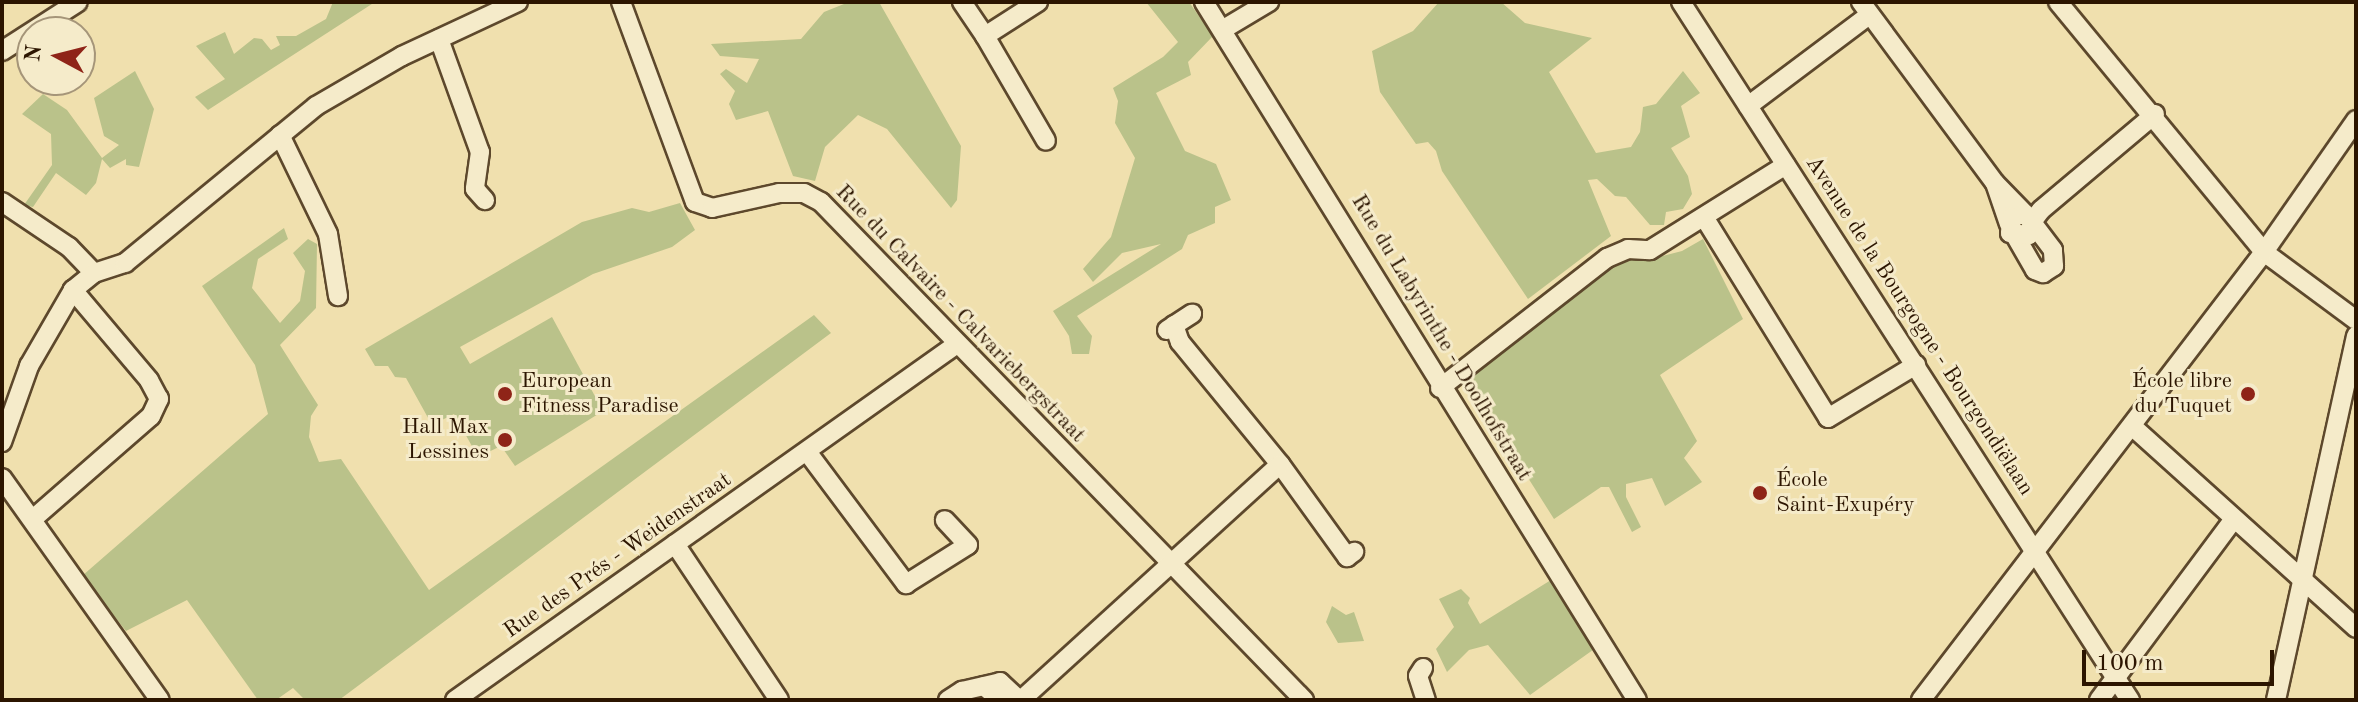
<!DOCTYPE html>
<html>
<head>
<meta charset="utf-8">
<style>
  body { margin:0 }
  #map { position:relative; width:2358px; height:702px; overflow:hidden; background:#f0e0ae; font-family:"Old Standard TT",serif }
  div>[style] { position:absolute }
  .green>* { inset:0; background:#bac28a }
  .roads { filter:drop-shadow(2px 0 #5d482c) drop-shadow(-2px 0 #5d482c) drop-shadow(0 2px #5d482c) drop-shadow(0 -2px #5d482c) }
  .minor>* { height:18px; margin:-9px; padding:0 9px; transform-origin:9px; border-radius:9px; background:#f5ebca }
  .dots>* { width:22px; height:22px; translate:-50% -50%; box-sizing:border-box; border:4px solid #f5ebca; border-radius:50% }
  span { translate:-50% -50%; white-space:nowrap; text-align:center; line-height:1.15; -webkit-text-stroke:6px #f5ebca; paint-order:stroke }
  .street-label { font-size:22px; color:#2c1500 }
  .poi-label { font-size:22px; color:#2c1500 }
  .left { translate:0 -50%; text-align:left }
  .right { translate:-100% -50%; text-align:right }
  .frame { position:absolute; inset:0; border:4px solid #2c1500; pointer-events:none }
  .north { position:absolute; left:16px; top:16px; width:80px; height:80px; box-sizing:border-box; background:#f5ebca; border:2px solid #a59579; border-radius:50%; rotate:277deg; font-size:22px; font-weight:700; line-height:32px; text-align:center; color:#2c1500 }
  .north::after { content:''; display:block; margin:auto; width:28px; height:36px; background:#8f2418; clip-path:polygon(50% 0,100% 100%,50% 72%,0 100%) }
  .scale { position:absolute; left:2082px; top:650px; width:192px; height:36px; box-sizing:border-box; border:4px solid #2c1500; border-top:0; padding-left:10px; font-size:24px; line-height:28px; white-space:nowrap; color:#2c1500; -webkit-text-stroke:6px #f5ebca; paint-order:stroke }
</style>
</head>
<body>
<div id="map">
  <div class="green">
    <div style="clip-path:polygon(333px 2px,375px 2px,208px 110px,195px 97px,225px 79px,196px 46px,225px 32px,234px 54px,254px 38px,262px 39px,271px 50px,280px 45px,276px 36px,296px 36px,326px 19px)"></div>
    <div style="clip-path:polygon(849px 2px,879px 2px,961px 146px,957px 200px,951px 208px,887px 129px,858px 115px,825px 147px,815px 181px,793px 176px,768px 111px,736px 120px,729px 104px,735px 91px,720px 74px,726px 69px,747px 83px,759px 59px,720px 56px,711px 44px,801px 39px,824px 12px)"></div>
    <div style="clip-path:polygon(1146px 2px,1189px 2px,1213px 36px,1188px 62px,1191px 75px,1156px 93px,1185px 151px,1216px 164px,1231px 200px,1215px 207px,1215px 223px,1188px 235px,1182px 249px,1077px 316px,1092px 336px,1089px 354px,1072px 354px,1069px 336px,1053px 311px,1161px 244px,1122px 253px,1093px 282px,1083px 269px,1111px 237px,1135px 158px,1115px 123px,1118px 101px,1113px 88px,1163px 57px,1178px 42px)"></div>
    <div style="clip-path:polygon(1439px 2px,1501px 2px,1525px 23px,1592px 38px,1549px 72px,1596px 153px,1631px 147px,1640px 132px,1643px 107px,1656px 104px,1683px 71px,1700px 93px,1681px 106px,1690px 137px,1671px 148px,1688px 176px,1692px 194px,1683px 209px,1666px 212px,1664px 225px,1650px 225px,1626px 197px,1615px 196px,1597px 179px,1588px 180px,1611px 236px,1528px 299px,1442px 171px,1436px 151px,1428px 142px,1416px 144px,1380px 92px,1372px 51px,1413px 31px)"></div>
    <div style="clip-path:polygon(135px 71px,154px 109px,139px 167px,126px 165px,126px 159px,110px 168px,102px 159px,96px 183px,86px 195px,56px 173px,33px 207px,24px 205px,52px 165px,51px 134px,22px 114px,43px 94px,67px 110px,102px 158px,119px 145px,104px 136px,94px 98px)"></div>
    <div style="clip-path:polygon(680px 203px,695px 230px,672px 247px,593px 274px,460px 347px,470px 364px,552px 317px,603px 411px,515px 466px,501px 446px,478px 457px,454px 414px,432px 425px,406px 378px,395px 377px,388px 366px,375px 366px,365px 349px,582px 222px,632px 208px,649px 212px)"></div>
    <div style="clip-path:polygon(284px 228px,288px 239px,258px 259px,252px 288px,280px 323px,300px 301px,305px 271px,293px 253px,308px 239px,317px 244px,316px 308px,280px 345px,318px 405px,311px 416px,309px 437px,319px 462px,341px 459px,429px 590px,814px 315px,831px 333px,339px 700px,305px 700px,293px 688px,276px 700px,258px 700px,187px 600px,126px 631px,82px 576px,268px 414px,255px 365px,202px 286px)"></div>
    <div style="clip-path:polygon(1703px 239px,1743px 319px,1660px 375px,1697px 441px,1684px 458px,1702px 482px,1665px 506px,1652px 478px,1626px 484px,1626px 497px,1641px 527px,1632px 532px,1609px 487px,1601px 487px,1554px 519px,1466px 380px,1607px 269px,1631px 258px,1651px 259px,1682px 251px)"></div>
    <div style="clip-path:polygon(1551px 580px,1597px 647px,1530px 695px,1488px 645px,1469px 650px,1447px 672px,1436px 649px,1454px 627px,1439px 599px,1461px 589px,1470px 598px,1468px 603px,1480px 624px)"></div>
    <div style="clip-path:polygon(1332px 606px,1346px 615px,1354px 612px,1364px 641px,1338px 643px,1326px 622px)"></div>
  </div>
  <div class="roads">
    <div class="minor">
      <div style="left:621px;top:2px;width:213px;rotate:69.7deg"></div>
      <div style="left:695px;top:202px;width:18px;rotate:19deg"></div>
      <div style="left:712px;top:208px;width:69px;rotate:-12.6deg"></div>
      <div style="left:779px;top:193px;width:25px"></div>
      <div style="left:804px;top:193px;width:19px;rotate:28deg"></div>
      <div style="left:821px;top:202px;width:694px;rotate:45.88deg"></div>
      <div style="left:962px;top:2px;width:41px;rotate:55.9deg"></div>
      <div style="left:1038px;top:2px;width:63px;rotate:147.3deg"></div>
      <div style="left:985px;top:36px;width:121px;rotate:59.8deg"></div>
      <div style="left:1204px;top:2px;width:821px;rotate:58.19deg"></div>
      <div style="left:1681px;top:2px;width:830px;rotate:57.25deg"></div>
      <div style="left:1861px;top:2px;width:225px;rotate:53.5deg"></div>
      <div style="left:2058px;top:2px;width:324px;rotate:50.5deg"></div>
      <div style="left:2264px;top:252px;width:114px;rotate:36.5deg"></div>
      <div style="left:1222px;top:30px;width:55px;rotate:-30.8deg"></div>
      <div style="left:439px;top:39px;width:120px;rotate:70.1deg"></div>
      <div style="left:480px;top:152px;width:37px;rotate:98deg"></div>
      <div style="left:475px;top:189px;width:15px;rotate:48deg"></div>
      <div style="left:2px;top:51px;width:90px;rotate:-32.8deg"></div>
      <div style="left:1748px;top:106px;width:151px;rotate:-36.9deg"></div>
      <div style="left:280px;top:135px;width:110px;rotate:64.1deg"></div>
      <div style="left:328px;top:234px;width:63px;rotate:80.8deg"></div>
      <div style="left:2px;top:202px;width:81px;rotate:33.9deg"></div>
      <div style="left:69px;top:247px;width:36px;rotate:46deg"></div>
      <div style="left:1704px;top:217px;width:236px;rotate:58.3deg"></div>
      <div style="left:1828px;top:418px;width:103px;rotate:-31.1deg"></div>
      <div style="left:2009px;top:224px;width:43px;rotate:-108.9deg"></div>
      <div style="left:1995px;top:183px;width:43px;rotate:45.9deg"></div>
      <div style="left:2016px;top:237px;width:38px;rotate:60deg"></div>
      <div style="left:2035px;top:270px;width:9px;rotate:21deg"></div>
      <div style="left:2043px;top:273px;width:13px;rotate:-32deg"></div>
      <div style="left:2054px;top:266px;width:16px;rotate:-94deg"></div>
      <div style="left:2053px;top:250px;width:35px;rotate:-127deg"></div>
      <div style="left:2032px;top:222px;width:11px;rotate:-131deg"></div>
      <div style="left:2025px;top:214px;width:13px;rotate:167deg"></div>
      <div style="left:2012px;top:217px;width:16px;rotate:97deg"></div>
      <div style="left:2010px;top:233px;width:19px;rotate:6deg"></div>
      <div style="left:2029px;top:235px;width:13px;rotate:-77deg"></div>
      <div style="left:2032px;top:222px;width:15px;rotate:-53deg"></div>
      <div style="left:2041px;top:210px;width:149px;rotate:-40.1deg"></div>
      <div style="left:1174px;top:325px;width:18px;rotate:71deg"></div>
      <div style="left:1180px;top:342px;width:158px;rotate:50.7deg"></div>
      <div style="left:1280px;top:464px;width:115px;rotate:54.2deg"></div>
      <div style="left:1347px;top:557px;width:9px;rotate:-36deg"></div>
      <div style="left:1167px;top:330px;width:30px;rotate:-33deg"></div>
      <div style="left:1440px;top:388px;width:212px;rotate:-37.9deg"></div>
      <div style="left:1607px;top:258px;width:23px;rotate:-23deg"></div>
      <div style="left:1628px;top:249px;width:22px;rotate:3deg"></div>
      <div style="left:1650px;top:250px;width:160px;rotate:-32deg"></div>
      <div style="left:2133px;top:427px;width:300px;rotate:42deg"></div>
      <div style="left:2px;top:442px;width:81px;rotate:-70.4deg"></div>
      <div style="left:29px;top:366px;width:88px;rotate:-59.9deg"></div>
      <div style="left:73px;top:290px;width:27px;rotate:-39deg"></div>
      <div style="left:94px;top:273px;width:33px;rotate:-18deg"></div>
      <div style="left:125px;top:263px;width:247px;rotate:-39.4deg"></div>
      <div style="left:316px;top:106px;width:99px;rotate:-30.2deg"></div>
      <div style="left:402px;top:56px;width:128px;rotate:-25deg"></div>
      <div style="left:808px;top:453px;width:164px;rotate:53.2deg"></div>
      <div style="left:906px;top:584px;width:73px;rotate:-32.2deg"></div>
      <div style="left:968px;top:545px;width:34px;rotate:-133deg"></div>
      <div style="left:2px;top:478px;width:272px;rotate:54.6deg"></div>
      <div style="left:34px;top:518px;width:155px;rotate:-41.1deg"></div>
      <div style="left:151px;top:416px;width:19px;rotate:-65deg"></div>
      <div style="left:159px;top:399px;width:21px;rotate:-118deg"></div>
      <div style="left:149px;top:380px;width:118px;rotate:-130.2deg"></div>
      <div style="left:675px;top:544px;width:187px;rotate:56.3deg"></div>
      <div style="left:1423px;top:668px;width:9px;rotate:122deg"></div>
      <div style="left:1418px;top:676px;width:25px;rotate:72deg"></div>
      <div style="left:984px;top:686px;width:21px;rotate:41deg"></div>
      <div style="left:455px;top:700px;width:615px;rotate:-35.34deg"></div>
      <div style="left:948px;top:700px;width:17px;rotate:-33deg"></div>
      <div style="left:962px;top:691px;width:39px;rotate:-13deg"></div>
      <div style="left:1000px;top:682px;width:26px;rotate:43deg"></div>
      <div style="left:1021px;top:700px;width:350px;rotate:-42.3deg"></div>
      <div style="left:1921px;top:700px;width:564px;rotate:-52.56deg"></div>
      <div style="left:2264px;top:252px;width:161px;rotate:-55.1deg"></div>
      <div style="left:2099px;top:700px;width:224px;rotate:-53.3deg"></div>
      <div style="left:2276px;top:700px;width:373px;rotate:-77.6deg"></div>
    </div>
  </div>
  <div class="dots">
    <div style="left:505px;top:394px;background:#8f2418"></div>
    <div style="left:2248px;top:394px;background:#8f2418"></div>
    <div style="left:505px;top:440px;background:#8f2418"></div>
    <div style="left:1760px;top:493px;background:#8f2418"></div>
  </div>
  <div class="street-label">
    <span style="left:960px;top:314px;rotate:46deg">Rue du Calvaire - Calvariebergstraat</span>
    <span style="left:1919px;top:326px;rotate:57deg">Avenue de la Bourgogne - Bourgondiëlaan</span>
    <span style="left:1441px;top:338px;rotate:59deg">Rue du Labyrinthe - Doolhofstraat</span>
    <span style="left:618px;top:556px;rotate:-35deg">Rue des Prés - Weidenstraat</span>
  </div>
  <div class="poi-label">
    <span class="left" style="left:521px;top:394px">European<br>Fitness Paradise</span>
    <span class="right" style="left:2232px;top:394px">École libre<br>du Tuquet</span>
    <span class="right" style="left:489px;top:440px">Hall Max<br>Lessines</span>
    <span class="left" style="left:1776px;top:493px">École<br>Saint-Exupéry</span>
  </div>
  <div class="frame"></div>
  <div class="north">N</div>
  <div class="scale">100 m</div>
</div>
</body>
</html>
